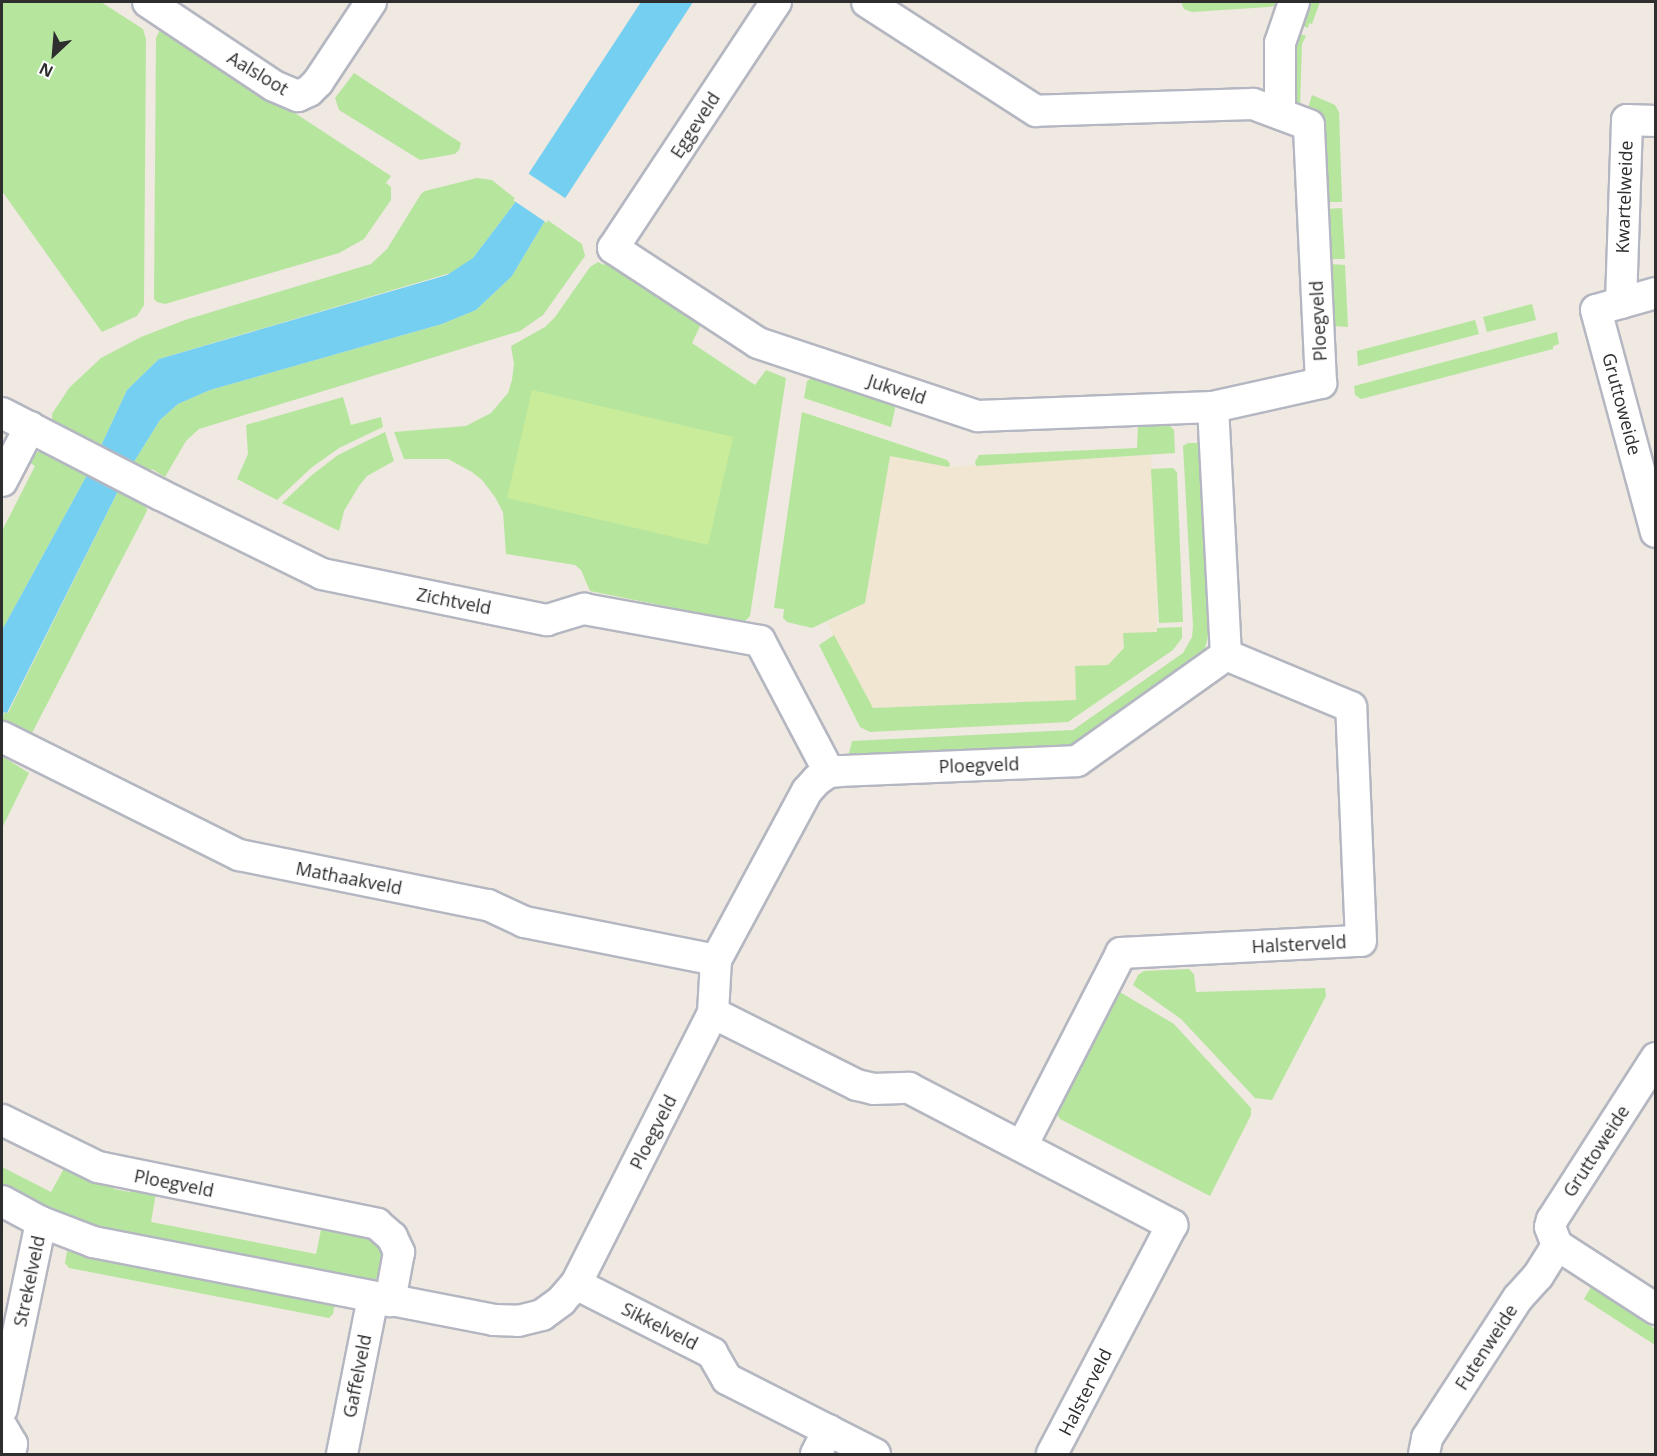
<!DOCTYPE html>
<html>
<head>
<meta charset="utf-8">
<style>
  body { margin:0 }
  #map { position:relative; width:1657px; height:1456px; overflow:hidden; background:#efe9e1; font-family:"Open Sans",sans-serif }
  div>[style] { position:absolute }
  .education>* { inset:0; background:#f0e6d1 }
  .green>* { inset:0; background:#b6e59e }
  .pitch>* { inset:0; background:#c9ec9a }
  .water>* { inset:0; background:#75cff0 }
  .pier>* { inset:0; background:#efe9e1 }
  .roads { filter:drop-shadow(2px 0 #b4b7c1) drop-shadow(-2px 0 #b4b7c1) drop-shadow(0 2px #b4b7c1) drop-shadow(0 -2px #b4b7c1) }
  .street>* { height:30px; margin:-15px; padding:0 15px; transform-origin:15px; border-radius:15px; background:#fff }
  span { translate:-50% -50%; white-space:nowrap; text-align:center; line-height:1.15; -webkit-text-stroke:4.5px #fff; paint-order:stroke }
  .street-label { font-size:18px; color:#2e2e2e }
  .frame { position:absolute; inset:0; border:3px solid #2e2e2e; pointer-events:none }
  .north { position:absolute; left:24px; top:24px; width:60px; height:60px; -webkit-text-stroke:4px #fff; paint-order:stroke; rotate:206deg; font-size:16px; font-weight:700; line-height:24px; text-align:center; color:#2e2e2e }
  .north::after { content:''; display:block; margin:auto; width:21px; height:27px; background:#2e2e2e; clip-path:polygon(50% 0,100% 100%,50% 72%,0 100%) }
</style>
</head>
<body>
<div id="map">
  <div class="education">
    <div style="clip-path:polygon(1151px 455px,1157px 565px,1157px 632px,1124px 648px,1076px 700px,873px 708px,827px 623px,865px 603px,890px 456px,949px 467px)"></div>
  </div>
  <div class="green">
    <div style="clip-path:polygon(2px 2px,101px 2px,143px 29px,146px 39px,144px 305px,137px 316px,102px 332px,2px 191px)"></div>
    <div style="clip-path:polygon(1181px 2px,1285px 2px,1281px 5px,1268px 7px,1192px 12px,1184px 9px)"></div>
    <div style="clip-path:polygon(1305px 2px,1320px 2px,1312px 24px,1309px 23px,1308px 28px,1297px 24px)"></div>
    <div style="clip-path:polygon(162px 26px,391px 176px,386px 183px,391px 187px,391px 200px,364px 239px,339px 253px,165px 304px,157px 302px,154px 299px,156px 38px)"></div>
    <div style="clip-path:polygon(1295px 32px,1306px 36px,1302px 44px,1300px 106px,1294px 103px,1291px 47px)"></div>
    <div style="clip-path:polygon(354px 73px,461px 143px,459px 150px,455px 154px,420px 160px,339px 110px,335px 98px)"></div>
    <div style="clip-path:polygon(1312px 95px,1335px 105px,1339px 112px,1342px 202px,1326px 202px,1323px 119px,1320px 114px,1308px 108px)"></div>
    <div style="clip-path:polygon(477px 178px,492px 180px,517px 200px,473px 258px,457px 271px,159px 359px,127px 390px,100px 448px,52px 426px,52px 414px,69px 388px,101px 358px,141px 337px,185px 320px,371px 264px,387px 249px,421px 194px,425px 191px)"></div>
    <div style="clip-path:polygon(1342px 208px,1345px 259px,1329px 259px,1326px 209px)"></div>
    <div style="clip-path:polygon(546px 219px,582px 244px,585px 256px,543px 315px,520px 331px,199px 429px,186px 441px,165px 477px,152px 469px,148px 473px,132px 465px,160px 420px,178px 404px,210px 390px,442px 324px,476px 310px,512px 276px)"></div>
    <div style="clip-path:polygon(608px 259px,702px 322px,692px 343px,755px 385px,766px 370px,786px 378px,750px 616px,744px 622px,590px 591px,581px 570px,575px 565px,506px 554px,503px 512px,495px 497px,482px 480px,472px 472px,448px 459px,404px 459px,394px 432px,466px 426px,491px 413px,508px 393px,512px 380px,514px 364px,511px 346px,545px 327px,555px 317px,590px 267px,598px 262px,604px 265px)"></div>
    <div style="clip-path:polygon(1329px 264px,1345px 265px,1348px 327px,1333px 326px)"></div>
    <div style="clip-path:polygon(1532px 304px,1536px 320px,1487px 332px,1483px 317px)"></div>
    <div style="clip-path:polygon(1475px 320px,1479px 334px,1358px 366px,1357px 351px)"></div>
    <div style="clip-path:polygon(1557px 332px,1559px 344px,1553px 346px,1553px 349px,1361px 399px,1355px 395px,1354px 386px)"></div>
    <div style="clip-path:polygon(812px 378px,819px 378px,896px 404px,891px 427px,804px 398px,807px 381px)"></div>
    <div style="clip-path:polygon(343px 397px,351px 425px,381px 417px,383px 427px,339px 448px,311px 468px,277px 500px,237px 479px,248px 454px,246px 425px)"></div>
    <div style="clip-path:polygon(802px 412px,947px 460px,950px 464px,949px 467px,890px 456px,865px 603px,812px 628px,787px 622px,783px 618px,784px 609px,774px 608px)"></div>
    <div style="clip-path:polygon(1166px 422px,1174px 430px,1175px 453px,976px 466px,975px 462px,979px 455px,1137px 448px,1138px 425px)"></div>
    <div style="clip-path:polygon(385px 432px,394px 461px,367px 476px,359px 486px,344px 511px,339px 531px,282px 503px,312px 475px,338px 455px)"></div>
    <div style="clip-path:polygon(1188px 443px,1201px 443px,1209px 633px,1203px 656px,1082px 742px,1070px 746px,848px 757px,852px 741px,1073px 730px,1183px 653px,1192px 637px,1193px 626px,1183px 446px)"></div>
    <div style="clip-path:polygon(41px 450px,48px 451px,87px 475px,2px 630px,2px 531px,35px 466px,25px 460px)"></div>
    <div style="clip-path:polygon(1173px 468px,1177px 472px,1183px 622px,1159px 623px,1151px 469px)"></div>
    <div style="clip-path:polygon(118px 491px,146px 506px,147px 511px,32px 733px,17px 729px,2px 721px,2px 718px,5px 712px,8px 713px)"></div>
    <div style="clip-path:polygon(1182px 627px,1182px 638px,1173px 650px,1068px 722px,870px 732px,860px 727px,819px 645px,834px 635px,873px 708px,1076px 700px,1075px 666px,1108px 665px,1124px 648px,1123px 633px,1157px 632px,1157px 628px)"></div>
    <div style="clip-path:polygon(2px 756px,29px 773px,2px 828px)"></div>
    <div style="clip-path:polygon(1189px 969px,1194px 974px,1196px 992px,1325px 988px,1326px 996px,1272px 1100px,1255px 1098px,1181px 1019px,1133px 985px,1138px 975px,1144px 971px)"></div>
    <div style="clip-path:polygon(1118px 991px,1174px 1024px,1251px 1108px,1251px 1115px,1210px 1196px,1060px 1119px,1057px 1114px,1056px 1109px)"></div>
    <div style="clip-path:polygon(67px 1163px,115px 1182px,114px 1189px,130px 1192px,132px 1184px,156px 1193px,151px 1222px,316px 1254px,321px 1230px,325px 1228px,368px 1236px,387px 1251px,382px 1275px,373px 1280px,87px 1225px,2px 1184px,2px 1167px,51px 1192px)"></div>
    <div style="clip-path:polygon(67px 1251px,335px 1302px,333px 1314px,329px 1318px,69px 1268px,65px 1263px)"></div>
    <div style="clip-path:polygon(1591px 1287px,1655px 1329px,1655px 1345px,1584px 1299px)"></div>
  </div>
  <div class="pitch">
    <div style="clip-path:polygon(532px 390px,733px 437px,708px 545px,507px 498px)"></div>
  </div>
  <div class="water">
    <div style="clip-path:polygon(641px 2px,693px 2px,564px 200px,527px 176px)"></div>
    <div style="clip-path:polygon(517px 200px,546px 219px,512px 276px,476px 310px,442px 324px,210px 390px,178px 404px,160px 420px,132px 465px,100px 448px,127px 390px,159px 359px,447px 275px,473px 258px)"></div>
    <div style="clip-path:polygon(87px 475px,118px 491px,7px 713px,4px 712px,2px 718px,2px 630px)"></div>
  </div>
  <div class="pier">
    <div style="clip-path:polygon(526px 172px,568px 200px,567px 201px,563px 202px,525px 179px)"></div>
    <div style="clip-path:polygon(516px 197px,548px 217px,547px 223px,513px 200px)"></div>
  </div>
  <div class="roads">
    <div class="street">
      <div style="left:148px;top:2px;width:151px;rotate:33.7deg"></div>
      <div style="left:274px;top:86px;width:26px;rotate:23deg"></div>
      <div style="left:298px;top:96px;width:12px;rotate:-24deg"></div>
      <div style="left:309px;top:91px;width:13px;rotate:-45deg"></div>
      <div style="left:318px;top:82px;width:96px;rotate:-56.5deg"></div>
      <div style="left:776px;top:2px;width:295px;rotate:123.5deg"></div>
      <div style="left:613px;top:248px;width:173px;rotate:33.2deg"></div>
      <div style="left:758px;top:343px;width:232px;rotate:18.4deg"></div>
      <div style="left:978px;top:416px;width:235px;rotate:-2.2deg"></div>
      <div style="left:1213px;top:407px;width:111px;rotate:-12.5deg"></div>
      <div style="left:1321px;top:383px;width:258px;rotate:-92.7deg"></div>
      <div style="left:1309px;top:125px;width:60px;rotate:-159.4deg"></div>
      <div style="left:1253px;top:104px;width:217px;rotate:178.2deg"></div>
      <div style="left:1036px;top:111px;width:201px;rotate:-147.2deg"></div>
      <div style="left:1280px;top:114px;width:71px;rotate:-90deg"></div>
      <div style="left:1280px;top:43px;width:43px;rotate:-71.1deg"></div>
      <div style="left:1656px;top:293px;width:62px;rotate:164.2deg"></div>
      <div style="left:1596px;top:310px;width:230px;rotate:74.9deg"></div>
      <div style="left:1621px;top:303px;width:183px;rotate:-88.1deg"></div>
      <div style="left:1627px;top:120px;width:29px;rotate:2deg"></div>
      <div style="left:2px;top:413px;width:179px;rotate:27.3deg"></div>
      <div style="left:161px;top:495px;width:179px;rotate:26.1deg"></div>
      <div style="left:322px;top:574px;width:230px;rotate:11.6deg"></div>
      <div style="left:547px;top:620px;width:39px;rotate:-17deg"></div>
      <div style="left:584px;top:609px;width:179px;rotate:10.3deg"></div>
      <div style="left:760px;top:641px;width:148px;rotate:62.2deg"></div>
      <div style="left:2px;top:481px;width:61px;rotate:-62.6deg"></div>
      <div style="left:2px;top:737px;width:265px;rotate:26.5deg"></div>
      <div style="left:239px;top:855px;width:254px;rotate:11.4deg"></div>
      <div style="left:488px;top:905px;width:40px;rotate:25deg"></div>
      <div style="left:524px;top:922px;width:196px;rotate:11.2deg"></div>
      <div style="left:713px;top:1013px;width:161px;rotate:26.6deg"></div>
      <div style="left:857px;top:1085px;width:17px;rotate:13deg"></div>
      <div style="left:874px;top:1089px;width:35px;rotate:-2deg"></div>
      <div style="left:909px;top:1088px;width:297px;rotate:27.5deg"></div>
      <div style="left:1172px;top:1225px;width:259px;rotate:117.7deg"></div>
      <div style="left:1656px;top:1058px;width:193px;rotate:122.7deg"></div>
      <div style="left:1552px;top:1220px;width:7px;rotate:106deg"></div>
      <div style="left:1550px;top:1227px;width:19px;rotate:69deg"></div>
      <div style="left:1557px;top:1245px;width:118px;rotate:32.9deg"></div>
      <div style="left:2px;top:1120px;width:107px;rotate:26.1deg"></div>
      <div style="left:98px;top:1167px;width:285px;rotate:11.5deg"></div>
      <div style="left:377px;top:1224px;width:20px;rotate:41deg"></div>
      <div style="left:392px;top:1237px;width:17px;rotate:65deg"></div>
      <div style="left:399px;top:1252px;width:50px;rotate:100.4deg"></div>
      <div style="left:1022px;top:1146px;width:217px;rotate:-62.8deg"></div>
      <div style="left:1121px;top:953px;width:240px;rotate:-2.9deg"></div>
      <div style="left:1361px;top:941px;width:234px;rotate:-92.4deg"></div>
      <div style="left:1351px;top:707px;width:135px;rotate:-157.4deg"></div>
      <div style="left:2px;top:1201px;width:44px;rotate:28.3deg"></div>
      <div style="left:41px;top:1222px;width:56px;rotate:21deg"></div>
      <div style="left:93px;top:1242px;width:409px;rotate:11deg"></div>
      <div style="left:494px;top:1320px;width:24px;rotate:2deg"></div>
      <div style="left:518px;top:1321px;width:25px;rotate:-14deg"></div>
      <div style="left:542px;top:1315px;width:24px;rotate:-36deg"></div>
      <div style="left:561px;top:1301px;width:23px;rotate:-49deg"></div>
      <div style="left:576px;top:1284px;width:304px;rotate:-63.2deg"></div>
      <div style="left:713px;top:1013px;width:53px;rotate:-86.8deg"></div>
      <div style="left:716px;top:960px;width:192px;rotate:-61.7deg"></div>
      <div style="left:807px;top:791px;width:15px;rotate:-48deg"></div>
      <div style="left:817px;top:780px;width:14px;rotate:-34deg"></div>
      <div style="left:829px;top:772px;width:12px;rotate:-5deg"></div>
      <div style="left:841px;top:771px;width:236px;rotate:-2.4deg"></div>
      <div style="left:1077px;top:761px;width:183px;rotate:-35.4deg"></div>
      <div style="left:1226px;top:655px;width:248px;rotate:-93deg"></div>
      <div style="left:576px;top:1284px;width:153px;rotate:26.9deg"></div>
      <div style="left:712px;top:1353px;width:30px;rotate:60deg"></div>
      <div style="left:727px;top:1379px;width:166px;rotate:26.9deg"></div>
      <div style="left:2px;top:1409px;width:191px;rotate:-78.2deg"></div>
      <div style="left:2px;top:1427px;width:20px;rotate:60deg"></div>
      <div style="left:12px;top:1444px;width:10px;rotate:101deg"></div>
      <div style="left:342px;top:1454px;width:159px;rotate:-78.8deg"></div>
      <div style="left:816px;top:1454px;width:27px;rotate:-63deg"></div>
      <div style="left:1424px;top:1454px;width:16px;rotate:-79deg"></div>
      <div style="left:1427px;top:1438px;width:167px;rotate:-57deg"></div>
      <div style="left:1518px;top:1298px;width:30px;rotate:-48deg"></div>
      <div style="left:1538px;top:1276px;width:36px;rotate:-58deg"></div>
    </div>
  </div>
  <div class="street-label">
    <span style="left:258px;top:73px;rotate:31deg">Aalsloot</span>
    <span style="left:695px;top:125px;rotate:-57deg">Eggeveld</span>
    <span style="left:1624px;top:197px;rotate:-88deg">Kwartelweide</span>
    <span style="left:1318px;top:321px;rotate:-93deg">Ploegveld</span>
    <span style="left:897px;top:389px;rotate:18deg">Jukveld</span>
    <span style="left:1622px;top:404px;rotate:75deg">Gruttoweide</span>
    <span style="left:454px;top:601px;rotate:11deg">Zichtveld</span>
    <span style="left:979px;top:765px;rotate:-2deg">Ploegveld</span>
    <span style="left:349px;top:878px;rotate:11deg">Mathaakveld</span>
    <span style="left:1299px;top:944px;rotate:-3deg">Halsterveld</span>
    <span style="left:653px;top:1132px;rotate:-63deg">Ploegveld</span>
    <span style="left:1596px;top:1151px;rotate:-57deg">Gruttoweide</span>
    <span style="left:174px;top:1183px;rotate:11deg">Ploegveld</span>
    <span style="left:29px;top:1281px;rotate:-78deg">Strekelveld</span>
    <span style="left:660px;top:1326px;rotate:27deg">Sikkelveld</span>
    <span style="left:1486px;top:1347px;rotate:-57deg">Futenweide</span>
    <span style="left:357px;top:1376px;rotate:-79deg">Gaffelveld</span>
    <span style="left:1085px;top:1392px;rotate:-63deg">Halsterveld</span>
  </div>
  <div class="frame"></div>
  <div class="north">N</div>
</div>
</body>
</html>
